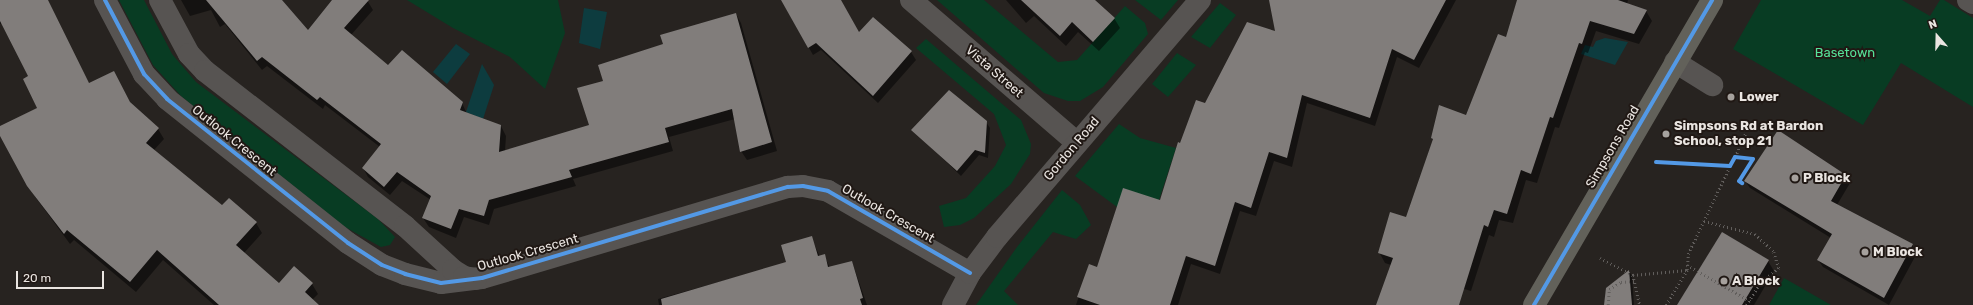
<!DOCTYPE html>
<html>
<head>
<meta charset="utf-8">
<style>
  body { margin:0 }
  #map { position:relative; width:1973px; height:305px; overflow:hidden; background:#272320; font-family:Rubik,sans-serif }
  div>[style] { position:absolute }
  .green>* { inset:0; background:#083c23 }
  .water>* { inset:0; background:#0d3c3f }
  .shadow>* { inset:0; background:#0007 }
  .building>* { inset:0; background:#817d7b }
  .path>* { height:2.5px; margin-top:-1.25px; transform-origin:0; background:repeating-linear-gradient(90deg,#615e5c 0 1px,transparent 0 4px) }
  .minor>* { height:22px; margin:-11px; padding:0 11px; transform-origin:11px; border-radius:11px; background:#575452 }
  .major>* { height:22px; margin:-11px; padding:0 11px; transform-origin:11px; border-radius:11px; background:#62615a }
  .cycleway>* { height:4px; margin:-2px; padding:0 2px; transform-origin:2px; border-radius:2px; background:#5399e6 }
  .dots>* { width:11px; height:11px; translate:-50% -50%; box-sizing:border-box; border:2px solid #201814; border-radius:50% }
  span { translate:-50% -50%; white-space:nowrap; text-align:center; line-height:1.15; -webkit-text-stroke:4px #201814; paint-order:stroke }
  .park-label { font-size:13px; color:#56e299 }
  .street-label { font-size:13px; color:#eae5e1 }
  .poi-label { font-size:13px; color:#eae5e1; font-weight:700 }
  .left { translate:0 -50%; text-align:left }
  .north { position:absolute; left:1917px; top:16px; width:40px; height:40px; -webkit-text-stroke:3px #201814; paint-order:stroke; rotate:340deg; font-size:11px; font-weight:700; line-height:16px; text-align:center; color:#eae5e1 }
  .north::after { content:''; display:block; margin:auto; width:14px; height:18px; background:#eae5e1; clip-path:polygon(50% 0,100% 100%,50% 72%,0 100%) }
  .scale { position:absolute; left:16px; top:271px; width:88px; height:18px; box-sizing:border-box; border:2px solid #eae5e1; border-top:0; padding-left:5px; font-size:12px; line-height:14px; white-space:nowrap; color:#eae5e1; -webkit-text-stroke:3px #201814; paint-order:stroke }
</style>
</head>
<body>
<div id="map">
  <div class="green">
    <div style="clip-path:polygon(119px 0,144px 0,172px 54px,196px 82px,378px 219px,395px 237px,390px 245px,381px 247px,345px 227px,181px 96px,153px 65px)"></div>
    <div style="clip-path:polygon(407px 0,558px 0,565px 33px,545px 89px,510px 57px,453px 28px)"></div>
    <div style="clip-path:polygon(937px 0,984px 0,1058px 62px,1077px 60px,1125px 6px,1145px 23px,1148px 34px,1103px 87px,1080px 101px,1068px 101px,1044px 93px)"></div>
    <div style="clip-path:polygon(1135px 0,1178px 0,1161px 20px)"></div>
    <div style="clip-path:polygon(1761px 0,1902px 0,1930px 16px,1940px 0,1944px 0,1973px 18px,1973px 107px,1901px 63px,1863px 125px,1733px 49px)"></div>
    <div style="clip-path:polygon(1220px 3px,1236px 15px,1210px 48px,1191px 37px)"></div>
    <div style="clip-path:polygon(926px 39px,1021px 120px,1031px 144px,1030px 154px,1011px 184px,974px 218px,960px 225px,944px 227px,939px 206px,966px 198px,995px 166px,1006px 145px,994px 114px,916px 48px)"></div>
    <div style="clip-path:polygon(1177px 53px,1196px 65px,1168px 97px,1152px 84px)"></div>
    <div style="clip-path:polygon(1119px 124px,1140px 138px,1176px 148px,1159px 200px,1117px 207px,1075px 176px)"></div>
    <div style="clip-path:polygon(1062px 190px,1080px 205px,1091px 225px,1076px 239px,1053px 232px,1004px 291px,1018px 305px,976px 305px,1017px 247px)"></div>
    <div style="clip-path:polygon(1784px 278px,1831px 305px,1769px 305px)"></div>
  </div>
  <div class="water">
    <div style="clip-path:polygon(584px 8px,607px 12px,600px 49px,579px 43px)"></div>
    <div style="clip-path:polygon(1605px 38px,1628px 42px,1615px 65px,1581px 54px,1585px 45px,1593px 47px,1596px 41px)"></div>
    <div style="clip-path:polygon(456px 44px,470px 54px,447px 84px,433px 72px)"></div>
    <div style="clip-path:polygon(482px 64px,494px 85px,483px 119px,466px 112px)"></div>
  </div>
  <div class="shadow">
    <div style="clip-path:polygon(0 0,46px 0,89px 84px,131px 104px,158px 129px,164px 139px,154px 150px,222px 207px,256px 223px,262px 233px,244px 253px,279px 284px,294px 267px,312px 284px,318px 294px,312px 300px,317px 305px,214px 305px,163px 260px,136px 292px,74px 240px,70px 244px,36px 198px,0 134px,0 127px,38px 108px,29px 77px,2px 23px,0 24px)"></div>
    <div style="clip-path:polygon(181px 0,281px 0,308px 32px,333px 0,367px 0,373px 10px,351px 35px,388px 66px,462px 103px,467px 114px,501px 126px,506px 136px,505px 151px,590px 126px,604px 81px,664px 45px,736px 14px,741px 23px,777px 151px,747px 160px,741px 151px,735px 119px,669px 137px,673px 151px,573px 179px,576px 186px,494px 209px,489px 225px,464px 217px,456px 238px,429px 227px,423px 218px,431px 200px,402px 181px,390px 195px,368px 177px,363px 168px,380px 147px,325px 105px,323px 109px,267px 66px,262px 70px,225px 24px,220px 27px,211px 10px,190px 16px)"></div>
    <div style="clip-path:polygon(782px 0,840px 0,859px 34px,911px 52px,916px 60px,878px 103px,821px 50px,813px 55px)"></div>
    <div style="clip-path:polygon(1006px 0,1094px 0,1114px 18px,1120px 28px,1099px 51px,1078px 32px,1066px 46px,1034px 16px,1026px 23px)"></div>
    <div style="clip-path:polygon(1270px 0,1456px 0,1419px 68px,1397px 57px,1375px 126px,1307px 103px,1292px 167px,1274px 161px,1256px 216px,1240px 211px,1220px 274px,1191px 264px,1178px 305px,1076px 305px,1089px 265px,1097px 268px,1160px 202px,1180px 144px,1206px 104px,1276px 33px)"></div>
    <div style="clip-path:polygon(1518px 0,1628px 0,1627px 4px,1646px 11px,1652px 21px,1639px 44px,1596px 31px,1588px 53px,1585px 52px,1559px 128px,1555px 127px,1537px 183px,1526px 180px,1513px 223px,1499px 220px,1494px 237px,1489px 235px,1471px 291px,1451px 285px,1446px 305px,1377px 305px,1391px 265px,1385px 263px,1379px 252px,1407px 218px,1433px 140px,1432px 138px,1467px 116px,1507px 38px)"></div>
    <div style="clip-path:polygon(986px 122px,990px 128px,988px 158px,979px 155px,961px 176px,913px 130px)"></div>
    <div style="clip-path:polygon(1845px 175px,1850px 183px,1837px 205px,1912px 245px,1917px 253px,1889px 305px,1823px 267px,1818px 260px,1831px 238px,1750px 188px,1745px 181px)"></div>
    <div style="clip-path:polygon(811px 237px,820px 257px,824px 255px,830px 268px,852px 262px,867px 305px,659px 305px,658px 299px,787px 263px)"></div>
    <div style="clip-path:polygon(1768px 261px,1774px 271px,1754px 305px,1679px 305px)"></div>
    <div style="clip-path:polygon(1629px 271px,1632px 276px,1634px 305px,1606px 305px)"></div>
  </div>
  <div class="building">
    <div style="clip-path:polygon(0 0,48px 0,89px 83px,114px 71px,130px 102px,159px 128px,146px 143px,222px 205px,229px 198px,257px 222px,236px 245px,279px 283px,294px 266px,313px 283px,305px 292px,319px 305px,219px 305px,157px 250px,130px 282px,67px 230px,64px 234px,27px 186px,0 136px,0 126px,37px 108px,23px 79px,28px 76px,0 21px)"></div>
    <div style="clip-path:polygon(206px 0,282px 0,308px 30px,332px 0,369px 0,344px 28px,388px 65px,402px 50px,463px 102px,460px 110px,501px 125px,499px 152px,589px 125px,577px 88px,603px 81px,598px 65px,663px 44px,660px 35px,736px 13px,772px 142px,740px 152px,732px 109px,665px 128px,669px 142px,569px 170px,572px 177px,489px 200px,484px 216px,459px 209px,451px 229px,422px 218px,431px 196px,397px 172px,384px 187px,362px 168px,381px 144px,320px 97px,317px 100px,262px 57px,257px 61px)"></div>
    <div style="clip-path:polygon(781px 0,841px 0,859px 32px,873px 17px,912px 51px,873px 96px,816px 43px,808px 48px)"></div>
    <div style="clip-path:polygon(1021px 0,1095px 0,1115px 18px,1093px 42px,1072px 22px,1060px 36px)"></div>
    <div style="clip-path:polygon(1269px 0,1446px 0,1414px 60px,1392px 49px,1370px 118px,1302px 95px,1287px 158px,1269px 152px,1251px 208px,1235px 202px,1215px 266px,1186px 256px,1170px 305px,1100px 305px,1077px 297px,1089px 264px,1097px 267px,1123px 188px,1160px 200px,1178px 142px,1180px 143px,1196px 100px,1205px 103px,1247px 22px,1275px 31px)"></div>
    <div style="clip-path:polygon(1517px 0,1618px 0,1647px 10px,1634px 34px,1590px 21px,1582px 44px,1579px 43px,1553px 118px,1550px 117px,1531px 174px,1521px 170px,1507px 214px,1494px 210px,1488px 227px,1484px 225px,1459px 305px,1376px 305px,1393px 258px,1378px 253px,1390px 212px,1406px 217px,1433px 139px,1431px 138px,1439px 105px,1466px 115px,1498px 34px,1506px 37px)"></div>
    <div style="clip-path:polygon(949px 90px,987px 121px,985px 153px,975px 150px,957px 171px,911px 130px)"></div>
    <div style="clip-path:polygon(1778px 130px,1846px 175px,1831px 201px,1913px 244px,1884px 298px,1817px 260px,1832px 234px,1744px 181px)"></div>
    <div style="clip-path:polygon(1722px 232px,1769px 260px,1742px 305px,1677px 305px)"></div>
    <div style="clip-path:polygon(812px 236px,818px 256px,825px 254px,828px 267px,852px 261px,863px 298px,860px 299px,862px 305px,662px 305px,661px 299px,786px 262px,781px 245px)"></div>
    <div style="clip-path:polygon(1629px 270px,1632px 305px,1604px 305px,1606px 288px)"></div>
  </div>
  <div class="path">
    <div style="left:1735px;top:157px;width:30px;rotate:-66deg"></div>
    <div style="left:1704px;top:221px;width:53px;rotate:14.3deg"></div>
    <div style="left:1755px;top:234px;width:26px;rotate:43deg"></div>
    <div style="left:1774px;top:252px;width:17px;rotate:73deg"></div>
    <div style="left:1779px;top:268px;width:25px;rotate:140deg"></div>
    <div style="left:1760px;top:284px;width:25px;rotate:122deg"></div>
    <div style="left:1600px;top:258px;width:37px;rotate:27deg"></div>
    <div style="left:1633px;top:275px;width:54px;rotate:-5.3deg"></div>
    <div style="left:1687px;top:265px;width:73px;rotate:29.7deg"></div>
    <div style="left:1633px;top:275px;width:31px;rotate:77deg"></div>
    <div style="left:1608px;top:305px;width:16px;rotate:-86deg"></div>
    <div style="left:1609px;top:289px;width:14px;rotate:-30deg"></div>
    <div style="left:1621px;top:282px;width:13px;rotate:-4deg"></div>
    <div style="left:1666px;top:305px;width:41px;rotate:-59deg"></div>
    <div style="left:1687px;top:270px;width:16px;rotate:-86deg"></div>
    <div style="left:1688px;top:254px;width:98px;rotate:-64.5deg"></div>
  </div>
  <div class="minor">
    <div style="left:105px;top:0;width:84px;rotate:62.2deg"></div>
    <div style="left:144px;top:74px;width:34px;rotate:47deg"></div>
    <div style="left:167px;top:99px;width:231px;rotate:38.5deg"></div>
    <div style="left:348px;top:243px;width:40px;rotate:32.9deg"></div>
    <div style="left:382px;top:265px;width:25px;rotate:21deg"></div>
    <div style="left:405px;top:274px;width:37px;rotate:14deg"></div>
    <div style="left:441px;top:283px;width:41px;rotate:-7deg"></div>
    <div style="left:482px;top:278px;width:319px;rotate:-16.6deg"></div>
    <div style="left:788px;top:187px;width:15px;rotate:-4deg"></div>
    <div style="left:803px;top:186px;width:25px;rotate:11deg"></div>
    <div style="left:828px;top:191px;width:164px;rotate:30deg"></div>
    <div style="left:160px;top:0;width:61px;rotate:61.8deg"></div>
    <div style="left:189px;top:54px;width:23px;rotate:47deg"></div>
    <div style="left:205px;top:71px;width:253px;rotate:37.8deg"></div>
    <div style="left:405px;top:226px;width:65px;rotate:42.5deg"></div>
    <div style="left:453px;top:270px;width:13px;rotate:32deg"></div>
    <div style="left:464px;top:277px;width:12px;rotate:9deg"></div>
    <div style="left:911px;top:0;width:219px;rotate:40.7deg"></div>
    <div style="left:1968px;top:0;width:6px;rotate:31deg"></div>
    <div style="left:1675px;top:62px;width:44px;rotate:31.9deg"></div>
    <div style="left:953px;top:305px;width:36px;rotate:-62deg"></div>
    <div style="left:970px;top:273px;width:45px;rotate:-53.1deg"></div>
    <div style="left:997px;top:237px;width:312px;rotate:-49.4deg"></div>
  </div>
  <div class="major">
    <div style="left:1534px;top:305px;width:353px;rotate:-59.7deg"></div>
  </div>
  <div class="cycleway">
    <div style="left:105px;top:0;width:84px;rotate:62.2deg"></div>
    <div style="left:144px;top:74px;width:34px;rotate:47deg"></div>
    <div style="left:167px;top:99px;width:231px;rotate:38.5deg"></div>
    <div style="left:348px;top:243px;width:40px;rotate:32.9deg"></div>
    <div style="left:382px;top:265px;width:25px;rotate:21deg"></div>
    <div style="left:405px;top:274px;width:37px;rotate:14deg"></div>
    <div style="left:441px;top:283px;width:41px;rotate:-7deg"></div>
    <div style="left:482px;top:278px;width:319px;rotate:-16.6deg"></div>
    <div style="left:788px;top:187px;width:15px;rotate:-4deg"></div>
    <div style="left:803px;top:186px;width:25px;rotate:11deg"></div>
    <div style="left:828px;top:191px;width:164px;rotate:30deg"></div>
    <div style="left:1656px;top:162px;width:74px;rotate:3.1deg"></div>
    <div style="left:1730px;top:166px;width:10px;rotate:-61deg"></div>
    <div style="left:1735px;top:157px;width:18px;rotate:6deg"></div>
    <div style="left:1753px;top:159px;width:26px;rotate:122deg"></div>
    <div style="left:1739px;top:181px;width:4px;rotate:34deg"></div>
    <div style="left:1534px;top:305px;width:353px;rotate:-59.7deg"></div>
  </div>
  <div class="dots">
    <div style="left:1731px;top:97px;background:#a6a19d"></div>
    <div style="left:1666px;top:134px;background:#a6a19d"></div>
    <div style="left:1795px;top:178px;background:#a6a19d"></div>
    <div style="left:1865px;top:252px;background:#a6a19d"></div>
    <div style="left:1724px;top:281px;background:#a6a19d"></div>
  </div>
  <div class="park-label">
    <span style="left:1845px;top:53px">Basetown</span>
  </div>
  <div class="street-label">
    <span style="left:994px;top:72px;rotate:41deg">Vista Street</span>
    <span style="left:234px;top:141px;rotate:39deg">Outlook Crescent</span>
    <span style="left:1613px;top:147px;rotate:-60deg">Simpsons Road</span>
    <span style="left:1072px;top:149px;rotate:-50deg">Gordon Road</span>
    <span style="left:888px;top:214px;rotate:30deg">Outlook Crescent</span>
    <span style="left:528px;top:253px;rotate:-16deg">Outlook Crescent</span>
  </div>
  <div class="poi-label">
    <span class="left" style="left:1739px;top:97px">Lower</span>
    <span class="left" style="left:1674px;top:134px">Simpsons Rd at Bardon<br>School, stop 21</span>
    <span class="left" style="left:1803px;top:178px">P Block</span>
    <span class="left" style="left:1873px;top:252px">M Block</span>
    <span class="left" style="left:1732px;top:281px">A Block</span>
  </div>
  <div class="north">N</div>
  <div class="scale">20 m</div>
</div>
</body>
</html>
